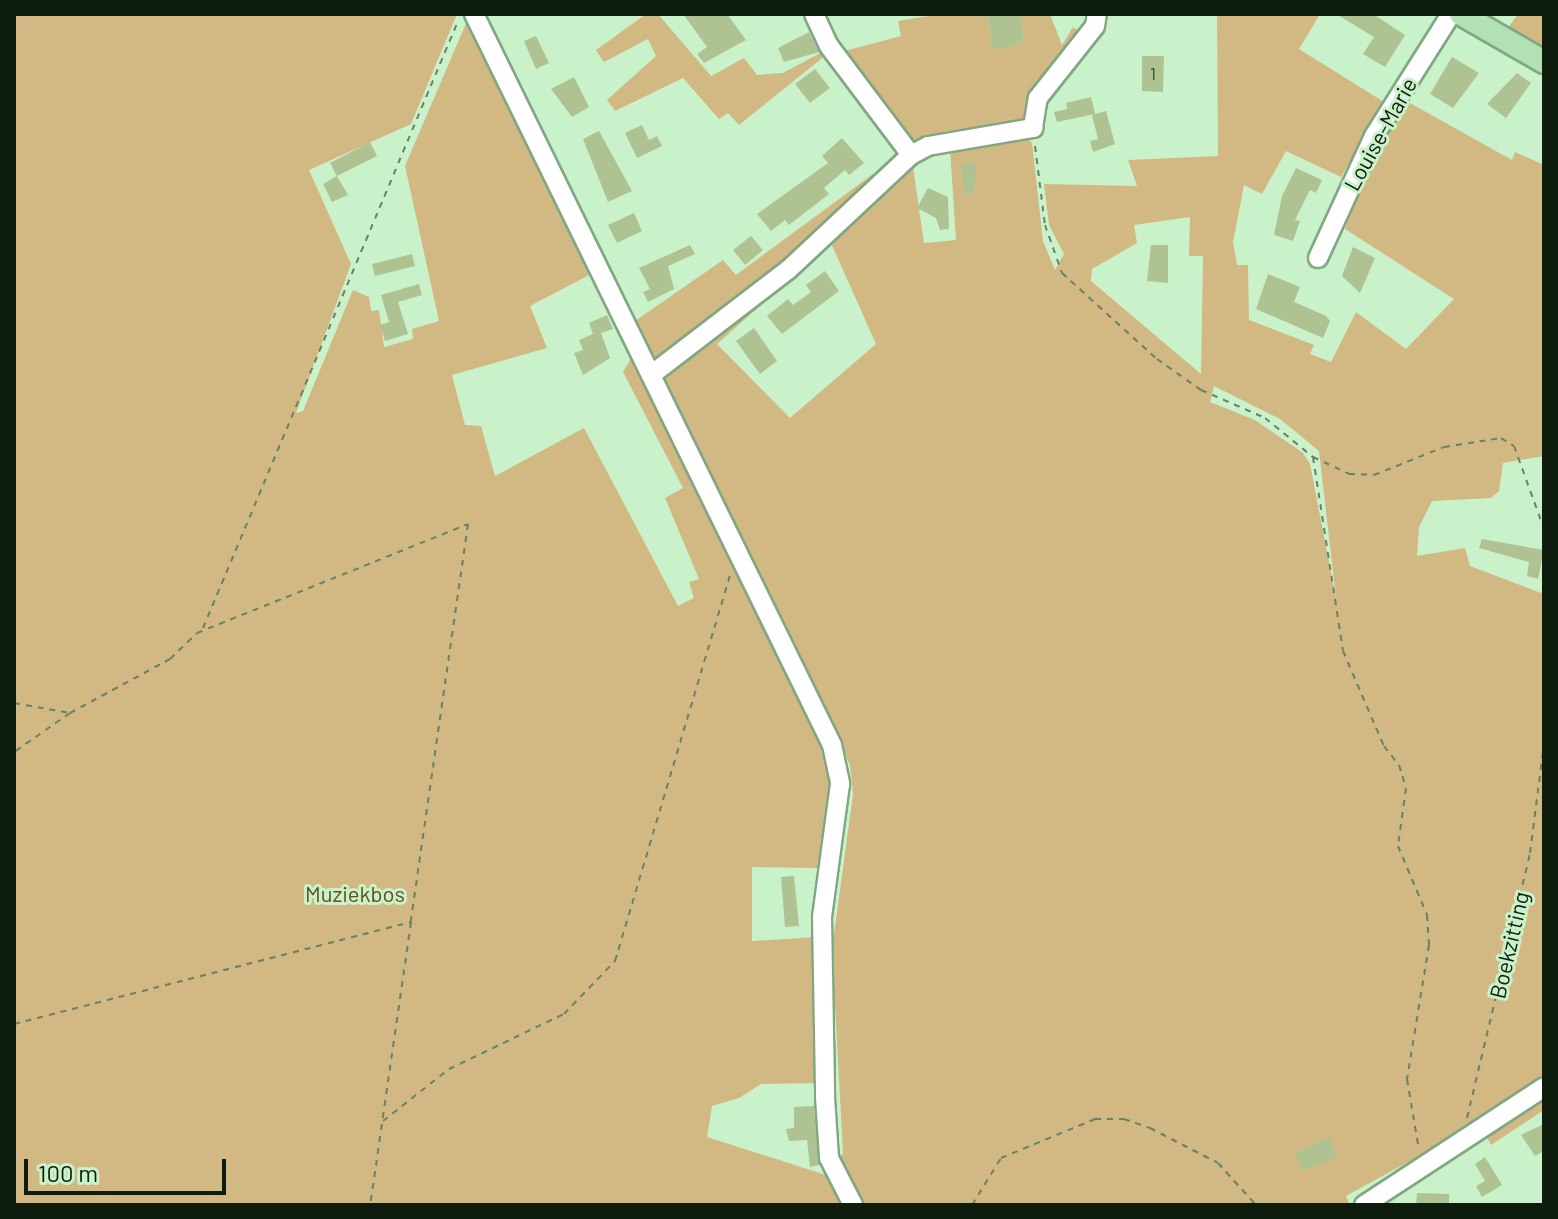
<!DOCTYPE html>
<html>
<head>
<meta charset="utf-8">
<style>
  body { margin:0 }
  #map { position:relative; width:1558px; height:1219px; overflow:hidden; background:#caf2ca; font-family:Barlow,sans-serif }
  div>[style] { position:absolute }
  .green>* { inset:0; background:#d2b882 }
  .building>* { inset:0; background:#afc292 }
  .path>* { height:2px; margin-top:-1px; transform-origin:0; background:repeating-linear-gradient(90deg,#688268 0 6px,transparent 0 12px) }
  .roads { filter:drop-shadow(2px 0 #81a782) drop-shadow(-2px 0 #81a782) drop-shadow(0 2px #81a782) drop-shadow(0 -2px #81a782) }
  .minor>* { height:18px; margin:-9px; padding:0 9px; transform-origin:9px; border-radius:9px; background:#fff }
  .major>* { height:22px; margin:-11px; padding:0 11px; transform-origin:11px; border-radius:11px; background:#b2e1b4 }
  span { translate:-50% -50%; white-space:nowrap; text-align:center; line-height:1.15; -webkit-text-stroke:6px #caf2ca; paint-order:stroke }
  .number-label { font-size:18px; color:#36462f }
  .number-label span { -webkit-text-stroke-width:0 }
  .street-label { font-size:22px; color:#0e1c0e }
  .park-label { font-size:22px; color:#624d1d }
  .frame { position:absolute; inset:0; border:16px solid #0e1c0e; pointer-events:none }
  .scale { position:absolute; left:24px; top:1159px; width:202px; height:36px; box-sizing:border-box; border:4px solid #0e1c0e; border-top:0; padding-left:10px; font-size:24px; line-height:28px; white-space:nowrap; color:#0e1c0e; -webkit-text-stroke:6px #caf2ca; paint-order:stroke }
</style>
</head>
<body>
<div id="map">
  <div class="green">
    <div style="clip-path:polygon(evenodd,14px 14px,457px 14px,411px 124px,309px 170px,351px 264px,296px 413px,303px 411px,353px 290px,369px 297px,371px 311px,379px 310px,384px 347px,413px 339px,412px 329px,439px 321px,405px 166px,470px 14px,593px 273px,530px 306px,547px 348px,452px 375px,465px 425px,481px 426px,495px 476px,584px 428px,678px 606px,694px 598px,689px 582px,699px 579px,665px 498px,683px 488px,623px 372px,632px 357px,650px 352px,635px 321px,723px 260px,736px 275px,873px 174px,889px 191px,913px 167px,924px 243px,956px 240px,950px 149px,1026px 136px,1032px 143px,1043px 241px,1055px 270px,1064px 254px,1049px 225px,1044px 184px,1137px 186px,1128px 160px,1218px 156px,1217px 14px,1320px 14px,1299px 49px,1384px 102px,1341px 177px,1286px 151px,1262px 194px,1244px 185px,1233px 242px,1237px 265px,1248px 265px,1249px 320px,1314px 345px,1310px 354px,1331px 362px,1356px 312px,1406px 349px,1454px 299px,1345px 229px,1362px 179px,1408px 102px,1512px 160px,1515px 152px,1544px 165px,1544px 456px,1503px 463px,1499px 491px,1491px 498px,1432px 501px,1419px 527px,1417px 556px,1465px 548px,1470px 566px,1544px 594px,1544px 1110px,1491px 1145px,1479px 1123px,1346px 1196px,1350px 1205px,14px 1205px,14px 14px,1190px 217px,1189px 256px,1203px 256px,1201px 374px,1091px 281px,1092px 269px,1137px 243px,1134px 225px,1190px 217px,14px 14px,831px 243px,876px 344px,790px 418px,717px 344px,831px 243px,14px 14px,1214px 386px,1280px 419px,1319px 451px,1336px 598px,1310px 464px,1303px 453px,1255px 420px,1210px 402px,1214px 386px,14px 14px,732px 518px,850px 765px,853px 794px,832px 949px,843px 1153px,826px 1175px,707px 1137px,712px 1106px,739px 1098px,761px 1084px,819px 1083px,816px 937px,752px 941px,752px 867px,823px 868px,833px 767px,715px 526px,732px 518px)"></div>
    <div style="clip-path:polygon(646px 14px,658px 14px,711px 76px,744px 58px,757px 75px,783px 73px,826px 50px,826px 55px,739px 125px,728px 113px,719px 119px,683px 78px,615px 111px,607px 100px,656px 56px,648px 39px,604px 62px,596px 50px)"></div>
    <div style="clip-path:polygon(942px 14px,987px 14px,992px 46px,1006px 49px,1024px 41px,1020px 14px,1050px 14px,1062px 45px,1073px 27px,1083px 34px,1021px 125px,913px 146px,841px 52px,901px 36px,898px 21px)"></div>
    <div style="clip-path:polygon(1518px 14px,1544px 14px,1544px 53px,1505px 32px)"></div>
  </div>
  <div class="building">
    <div style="clip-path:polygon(683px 14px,727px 14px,746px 40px,704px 63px,697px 54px,707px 47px)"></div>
    <div style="clip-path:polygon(987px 14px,1020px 14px,1024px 41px,1006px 49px,992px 47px)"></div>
    <div style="clip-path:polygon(1336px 14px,1373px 14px,1405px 35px,1385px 67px,1363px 54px,1374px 37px)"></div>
    <div style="clip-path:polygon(809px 32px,819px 52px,784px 62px,778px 48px)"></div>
    <div style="clip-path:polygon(536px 36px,549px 63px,536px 69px,524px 41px)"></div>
    <div style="clip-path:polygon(1142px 56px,1164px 56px,1163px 92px,1142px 91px)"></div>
    <div style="clip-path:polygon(1452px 57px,1479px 73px,1453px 108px,1430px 94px)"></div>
    <div style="clip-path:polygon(815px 69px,830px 88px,810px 103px,795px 84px)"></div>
    <div style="clip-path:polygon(1517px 73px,1531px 83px,1506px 118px,1487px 104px)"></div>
    <div style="clip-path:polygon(574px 77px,589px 107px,572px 117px,551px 89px)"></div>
    <div style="clip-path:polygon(1091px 97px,1095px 114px,1057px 122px,1054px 112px,1067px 109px,1066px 103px)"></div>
    <div style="clip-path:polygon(1106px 111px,1115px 144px,1093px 152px,1090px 141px,1098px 139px,1092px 115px)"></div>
    <div style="clip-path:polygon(642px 125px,649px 140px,657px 136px,662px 146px,637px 158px,625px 133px)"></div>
    <div style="clip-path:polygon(599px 131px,632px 191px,608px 202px,583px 139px)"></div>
    <div style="clip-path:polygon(842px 138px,864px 163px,849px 175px,845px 170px,824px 188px,829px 194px,789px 225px,785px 220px,771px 231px,757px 214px,828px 163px,822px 156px)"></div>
    <div style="clip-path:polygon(370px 142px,377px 156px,337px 176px,330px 163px)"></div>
    <div style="clip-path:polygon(977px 163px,974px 194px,964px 195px,961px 164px)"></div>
    <div style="clip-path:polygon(1296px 168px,1322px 180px,1316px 193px,1310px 190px,1295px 220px,1300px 221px,1293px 241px,1274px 235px,1282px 196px)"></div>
    <div style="clip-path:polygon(337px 176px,348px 195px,332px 202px,323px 184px)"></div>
    <div style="clip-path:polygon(928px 188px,948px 197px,949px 229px,940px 230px,936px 218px,917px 208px)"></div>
    <div style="clip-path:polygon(634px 213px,642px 231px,617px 243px,608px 225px)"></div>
    <div style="clip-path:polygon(751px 236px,763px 250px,745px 265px,733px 250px)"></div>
    <div style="clip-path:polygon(690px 245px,695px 254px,668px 266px,674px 289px,648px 302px,643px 292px,650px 289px,639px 268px)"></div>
    <div style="clip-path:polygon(1151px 245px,1168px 245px,1168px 283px,1147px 281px)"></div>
    <div style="clip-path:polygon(1353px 247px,1375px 258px,1360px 293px,1342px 276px)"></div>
    <div style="clip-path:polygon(412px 254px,415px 266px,375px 276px,372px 264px)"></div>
    <div style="clip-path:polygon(825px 271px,839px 291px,782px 334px,767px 316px,788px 299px,793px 305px,811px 292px,806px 285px)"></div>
    <div style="clip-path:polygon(1268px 274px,1300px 287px,1294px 302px,1326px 316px,1330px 321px,1323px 338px,1256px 309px)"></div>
    <div style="clip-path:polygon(419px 284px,422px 295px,398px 302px,408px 334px,385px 341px,380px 325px,389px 322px,381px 295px)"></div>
    <div style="clip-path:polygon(607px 315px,613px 329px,601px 333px,610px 358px,583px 375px,574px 353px,583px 350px,579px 340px,593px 334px,589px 323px)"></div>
    <div style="clip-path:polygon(754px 328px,777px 361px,760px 374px,736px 341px)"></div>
    <div style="clip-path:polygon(1482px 539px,1544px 550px,1538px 579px,1527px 576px,1529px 562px,1479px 548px)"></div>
    <div style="clip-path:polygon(794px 876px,799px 926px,785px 927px,781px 877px)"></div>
    <div style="clip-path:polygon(814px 1106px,819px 1165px,810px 1167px,807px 1140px,789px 1141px,786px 1129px,794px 1128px,794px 1107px)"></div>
    <div style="clip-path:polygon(1544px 1124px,1544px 1151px,1535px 1156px,1521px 1135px)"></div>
    <div style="clip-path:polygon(1329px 1137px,1337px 1157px,1302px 1171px,1295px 1153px)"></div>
    <div style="clip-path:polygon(1485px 1157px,1502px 1185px,1482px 1197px,1476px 1186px,1485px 1181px,1475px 1164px)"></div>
    <div style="clip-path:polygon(1417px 1193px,1449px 1194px,1449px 1205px,1416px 1205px)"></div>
  </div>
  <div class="path">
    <div style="left:1035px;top:146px;width:80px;rotate:82.8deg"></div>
    <div style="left:1045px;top:225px;width:51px;rotate:70.5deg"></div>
    <div style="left:1062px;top:273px;width:128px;rotate:42.2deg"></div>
    <div style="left:1157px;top:359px;width:54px;rotate:35.2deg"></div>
    <div style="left:1201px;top:390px;width:70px;rotate:23.6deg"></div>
    <div style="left:1265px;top:418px;width:62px;rotate:39.1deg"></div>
    <div style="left:1313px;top:457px;width:40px;rotate:25deg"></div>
    <div style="left:1349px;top:474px;width:25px;rotate:2deg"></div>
    <div style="left:1374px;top:475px;width:75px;rotate:-21.8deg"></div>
    <div style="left:1444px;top:447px;width:58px;rotate:-9deg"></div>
    <div style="left:1501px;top:438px;width:15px;rotate:32deg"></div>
    <div style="left:1514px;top:446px;width:88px;rotate:70.1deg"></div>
    <div style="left:1313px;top:457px;width:196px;rotate:81.2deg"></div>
    <div style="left:1343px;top:651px;width:103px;rotate:66.7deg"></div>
    <div style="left:1384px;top:746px;width:24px;rotate:52deg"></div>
    <div style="left:1399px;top:765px;width:24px;rotate:73deg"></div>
    <div style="left:1406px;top:788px;width:59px;rotate:97.9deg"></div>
    <div style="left:1398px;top:846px;width:75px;rotate:67.2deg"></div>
    <div style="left:1427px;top:915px;width:30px;rotate:86deg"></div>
    <div style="left:1429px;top:945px;width:136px;rotate:99.3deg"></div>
    <div style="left:1407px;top:1079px;width:72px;rotate:80.4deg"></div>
    <div style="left:203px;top:628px;width:658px;rotate:-67.21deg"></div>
    <div style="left:14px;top:703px;width:57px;rotate:10.1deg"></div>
    <div style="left:70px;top:713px;width:68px;rotate:145.1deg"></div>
    <div style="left:70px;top:713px;width:114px;rotate:-28.4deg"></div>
    <div style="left:170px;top:659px;width:37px;rotate:-44deg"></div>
    <div style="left:197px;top:633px;width:292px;rotate:-21.9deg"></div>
    <div style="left:468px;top:524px;width:402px;rotate:98.2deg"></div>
    <div style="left:14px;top:1024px;width:410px;rotate:-14.4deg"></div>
    <div style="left:411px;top:922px;width:286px;rotate:98.2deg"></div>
    <div style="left:1467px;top:1118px;width:272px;rotate:-76.6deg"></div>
    <div style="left:1530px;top:853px;width:111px;rotate:-82.7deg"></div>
    <div style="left:383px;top:1121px;width:84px;rotate:-38.2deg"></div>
    <div style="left:449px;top:1069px;width:127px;rotate:-25.6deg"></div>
    <div style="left:564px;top:1014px;width:74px;rotate:-46.1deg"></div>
    <div style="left:615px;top:961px;width:402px;rotate:-73.4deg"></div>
    <div style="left:972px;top:1205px;width:55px;rotate:-58.3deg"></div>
    <div style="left:1001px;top:1158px;width:102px;rotate:-22.5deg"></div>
    <div style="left:1095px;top:1119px;width:29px"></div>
    <div style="left:1124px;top:1119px;width:28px;rotate:19deg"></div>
    <div style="left:1150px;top:1128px;width:76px;rotate:27.2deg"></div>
    <div style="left:1218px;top:1163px;width:57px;rotate:47.9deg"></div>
  </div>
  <div class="roads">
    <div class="minor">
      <div style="left:474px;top:14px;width:814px;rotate:63.91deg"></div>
      <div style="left:832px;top:745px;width:40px;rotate:78deg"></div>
      <div style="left:840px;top:784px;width:134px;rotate:97.7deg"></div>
      <div style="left:822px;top:917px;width:180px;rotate:89deg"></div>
      <div style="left:825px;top:1097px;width:61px;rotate:86.2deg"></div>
      <div style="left:829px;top:1158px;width:53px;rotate:62.9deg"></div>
      <div style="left:814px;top:14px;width:35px;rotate:65deg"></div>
      <div style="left:829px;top:46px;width:136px;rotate:53deg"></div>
      <div style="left:1318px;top:258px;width:134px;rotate:-65.3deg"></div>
      <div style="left:1374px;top:136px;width:144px;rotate:-57.7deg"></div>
      <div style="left:651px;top:375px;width:173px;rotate:-37.5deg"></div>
      <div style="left:788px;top:270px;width:168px;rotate:-43.1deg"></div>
      <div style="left:911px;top:155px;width:19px;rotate:-28deg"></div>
      <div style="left:928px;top:146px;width:107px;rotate:-9.7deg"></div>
      <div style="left:1033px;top:128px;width:30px;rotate:-81deg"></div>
      <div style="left:1038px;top:98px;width:92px;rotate:-51.6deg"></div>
      <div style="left:1095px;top:26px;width:12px;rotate:-81deg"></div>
      <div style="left:1364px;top:1205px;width:215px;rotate:-33.2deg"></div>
    </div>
    <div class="major">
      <div style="left:1461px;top:14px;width:96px;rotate:30deg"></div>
    </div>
  </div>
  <div class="number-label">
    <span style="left:1153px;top:73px">1</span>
  </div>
  <div class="street-label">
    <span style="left:1380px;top:134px;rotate:-61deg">Louise-Marie</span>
    <span style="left:1509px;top:945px;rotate:-77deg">Boekzitting</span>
  </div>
  <div class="park-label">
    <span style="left:355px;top:894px">Muziekbos</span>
  </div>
  <div class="frame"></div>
  <div class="scale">100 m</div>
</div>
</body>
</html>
